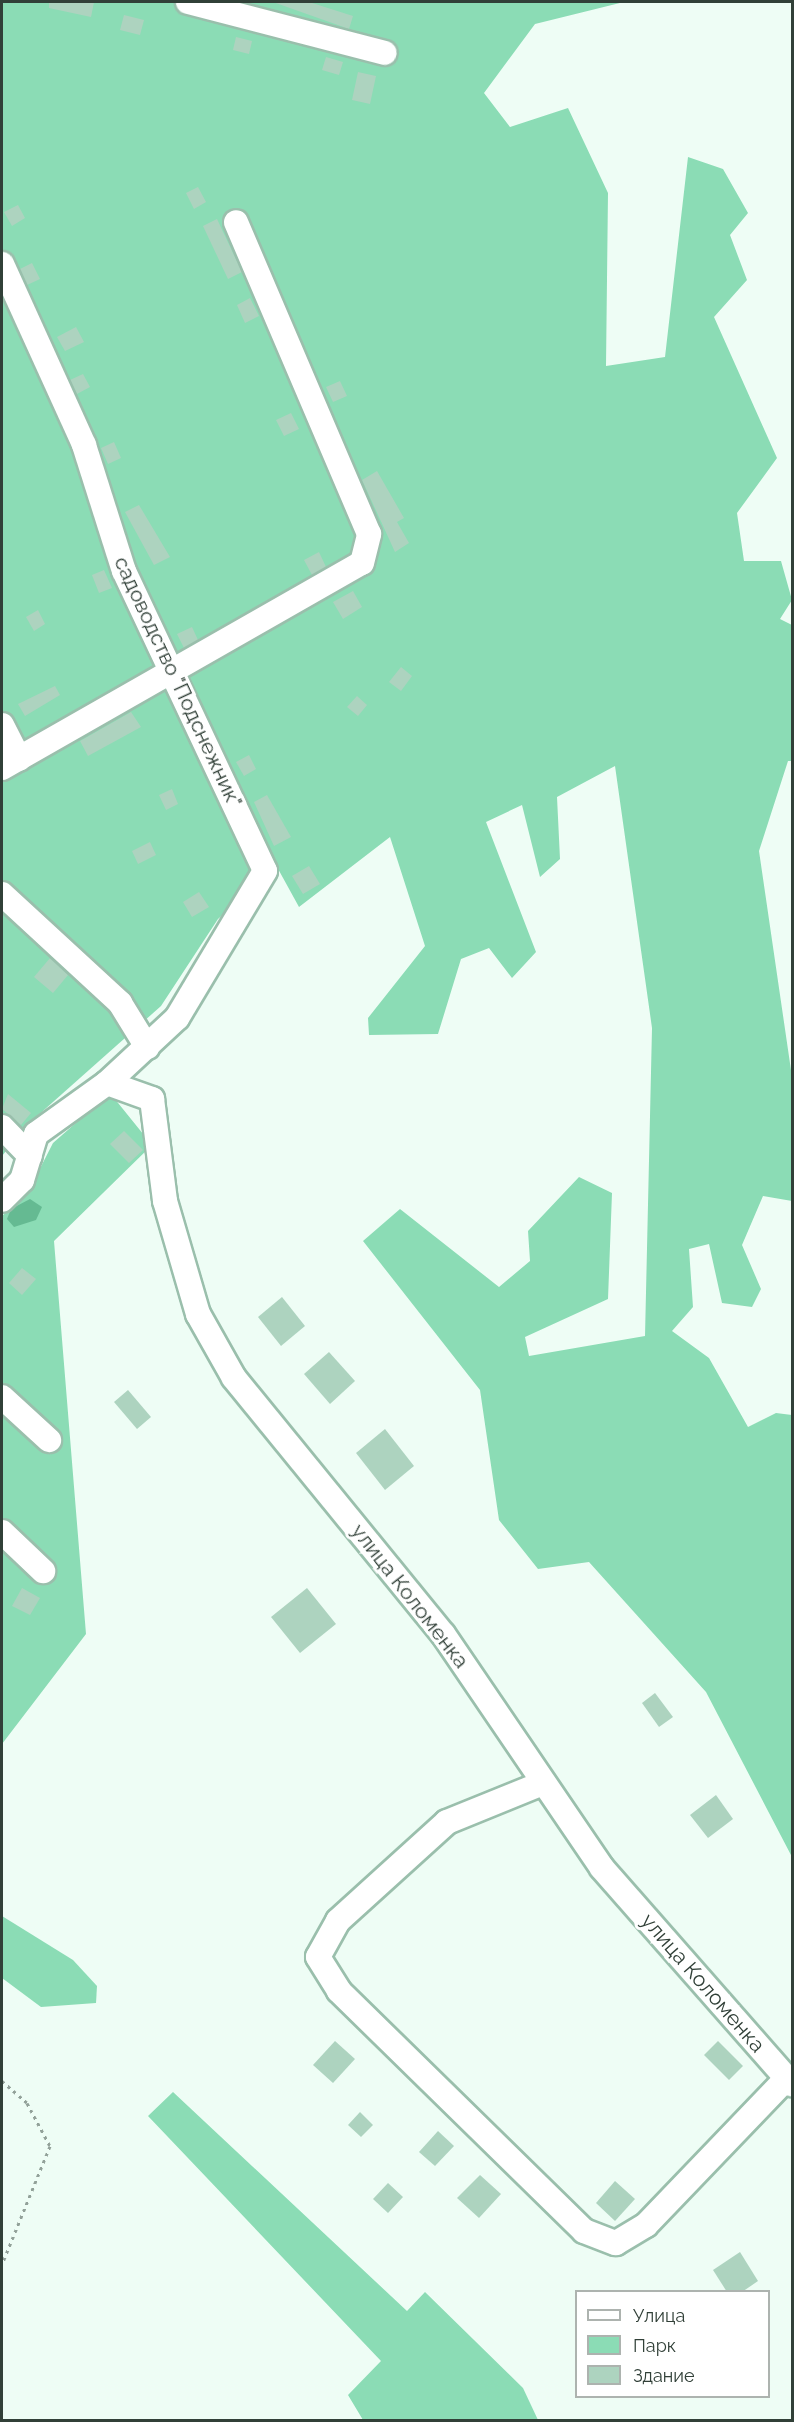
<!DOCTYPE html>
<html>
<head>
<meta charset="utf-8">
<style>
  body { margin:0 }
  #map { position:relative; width:794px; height:2422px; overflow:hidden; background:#eefdf5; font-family:Raleway,sans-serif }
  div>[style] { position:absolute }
  .green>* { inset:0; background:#8bdcb5 }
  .water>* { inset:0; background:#65ba92 }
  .building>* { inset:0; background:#add3bf }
  .path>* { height:3px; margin-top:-1.5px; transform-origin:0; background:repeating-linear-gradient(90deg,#92a199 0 3px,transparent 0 7.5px) }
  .roads { filter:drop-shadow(2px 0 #9abfac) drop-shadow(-2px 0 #9abfac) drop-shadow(0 2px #9abfac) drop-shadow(0 -2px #9abfac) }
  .minor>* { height:24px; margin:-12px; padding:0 12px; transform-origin:12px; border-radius:12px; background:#fff }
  span { translate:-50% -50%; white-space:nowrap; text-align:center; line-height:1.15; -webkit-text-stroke:6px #fff; paint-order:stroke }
  .street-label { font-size:21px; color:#314038 }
  .frame { position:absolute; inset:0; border:3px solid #314038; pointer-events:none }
  .legend { position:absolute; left:575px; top:2290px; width:195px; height:108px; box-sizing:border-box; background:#fff; border:2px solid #adb3af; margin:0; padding:8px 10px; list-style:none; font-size:18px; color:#314038 }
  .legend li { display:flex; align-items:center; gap:12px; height:30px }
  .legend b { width:30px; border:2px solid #adb3af }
</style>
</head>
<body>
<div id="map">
  <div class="green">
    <div style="clip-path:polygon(2px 2px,624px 2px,535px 24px,484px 93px,510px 127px,568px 108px,608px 193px,606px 366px,665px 357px,688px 157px,723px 169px,748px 213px,730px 235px,747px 280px,714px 317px,777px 458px,737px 513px,744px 561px,781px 561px,792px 600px,780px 619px,792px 625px,792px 761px,788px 761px,759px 851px,792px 1077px,792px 1201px,763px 1196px,742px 1245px,761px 1289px,752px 1307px,722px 1303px,709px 1244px,689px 1249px,693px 1307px,672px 1331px,709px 1358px,748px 1427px,776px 1413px,792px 1415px,792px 1857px,706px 1692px,589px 1562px,538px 1569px,499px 1520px,480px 1390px,363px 1241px,400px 1209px,499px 1287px,530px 1261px,528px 1231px,579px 1177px,612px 1193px,608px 1299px,525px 1337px,529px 1356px,645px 1336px,652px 1028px,615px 766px,557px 797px,560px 859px,540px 877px,522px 805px,486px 822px,536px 952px,512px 978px,489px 948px,461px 959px,438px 1034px,369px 1035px,368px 1018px,425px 946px,390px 837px,299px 907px,277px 867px,218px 919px,161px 1006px,26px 1126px,2px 1156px)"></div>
    <div style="clip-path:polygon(110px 1093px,152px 1145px,54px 1241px,86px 1634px,2px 1744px,2px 1216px,28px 1192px,53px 1143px)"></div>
    <div style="clip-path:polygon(2px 1916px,73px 1960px,97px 1986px,96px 2003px,41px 2007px,2px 1978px)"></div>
    <div style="clip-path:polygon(173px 2092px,407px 2311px,425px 2292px,523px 2388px,538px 2420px,363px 2420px,348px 2395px,381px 2361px,148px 2116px)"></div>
  </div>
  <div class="water">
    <div style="clip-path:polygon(30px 1199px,42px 1207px,36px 1220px,14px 1227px,7px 1219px,11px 1209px)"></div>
  </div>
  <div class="building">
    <div style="clip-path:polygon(49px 2px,94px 2px,91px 17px,49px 8px)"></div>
    <div style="clip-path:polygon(273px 2px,309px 2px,353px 16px,349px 29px)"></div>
    <div style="clip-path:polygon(124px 15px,144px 20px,140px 35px,120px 30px)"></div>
    <div style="clip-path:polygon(236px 37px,252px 41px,249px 54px,233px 50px)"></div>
    <div style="clip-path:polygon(326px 57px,343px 62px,339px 75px,322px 70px)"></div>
    <div style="clip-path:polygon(358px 72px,376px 76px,370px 104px,352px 100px)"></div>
    <div style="clip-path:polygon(198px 187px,206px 202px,194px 209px,186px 193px)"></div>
    <div style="clip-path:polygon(18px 205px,25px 218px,12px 226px,4px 212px)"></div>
    <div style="clip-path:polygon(217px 219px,242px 272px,228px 279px,203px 226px)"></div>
    <div style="clip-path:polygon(32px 263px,40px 279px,27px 285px,20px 269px)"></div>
    <div style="clip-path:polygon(250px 298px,259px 316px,245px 323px,237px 305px)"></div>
    <div style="clip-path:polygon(76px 327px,84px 342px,65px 351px,57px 337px)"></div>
    <div style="clip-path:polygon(83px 374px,90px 387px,77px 394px,70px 380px)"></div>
    <div style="clip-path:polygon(340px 381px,347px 396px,333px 402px,326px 387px)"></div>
    <div style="clip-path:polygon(291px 413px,299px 429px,284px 436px,276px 420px)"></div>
    <div style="clip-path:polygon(114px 442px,121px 458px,108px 464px,101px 448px)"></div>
    <div style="clip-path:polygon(377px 471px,404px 518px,397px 522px,409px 543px,395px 552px,362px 480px)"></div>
    <div style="clip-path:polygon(139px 505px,170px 557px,154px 565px,125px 512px)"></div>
    <div style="clip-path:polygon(319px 552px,326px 567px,312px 575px,304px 560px)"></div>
    <div style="clip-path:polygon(104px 570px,112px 588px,99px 593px,92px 575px)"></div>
    <div style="clip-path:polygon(353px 591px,362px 607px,343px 619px,333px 602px)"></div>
    <div style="clip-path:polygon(38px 610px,45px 624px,34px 631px,26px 617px)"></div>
    <div style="clip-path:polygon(192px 627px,198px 640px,184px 648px,177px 634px)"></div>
    <div style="clip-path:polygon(401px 667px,412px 676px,401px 691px,389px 682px)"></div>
    <div style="clip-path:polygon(55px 686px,60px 695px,25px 716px,18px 704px)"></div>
    <div style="clip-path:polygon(357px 696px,367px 705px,358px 716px,347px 707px)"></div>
    <div style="clip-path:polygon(131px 712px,141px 727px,88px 756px,80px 741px)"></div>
    <div style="clip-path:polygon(249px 755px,256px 769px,244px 776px,236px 762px)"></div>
    <div style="clip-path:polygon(172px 789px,178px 804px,166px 810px,159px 795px)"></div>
    <div style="clip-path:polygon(267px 795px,291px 837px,274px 846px,254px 802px)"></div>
    <div style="clip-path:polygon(150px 842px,156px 855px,138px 864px,132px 851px)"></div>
    <div style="clip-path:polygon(309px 866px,320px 884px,303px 894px,292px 876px)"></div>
    <div style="clip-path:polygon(199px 892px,209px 907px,192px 917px,183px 902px)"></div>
    <div style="clip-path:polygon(50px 958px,68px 975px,53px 993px,34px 977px)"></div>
    <div style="clip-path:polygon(8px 1094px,31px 1113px,21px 1125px,2px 1109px)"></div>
    <div style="clip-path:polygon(124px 1131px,143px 1150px,129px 1163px,110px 1144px)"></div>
    <div style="clip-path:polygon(22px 1268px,36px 1279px,22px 1295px,9px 1283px)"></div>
    <div style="clip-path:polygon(282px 1297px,305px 1326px,281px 1346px,258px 1317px)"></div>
    <div style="clip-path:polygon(329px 1352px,355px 1381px,330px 1404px,304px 1374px)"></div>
    <div style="clip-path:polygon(128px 1390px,151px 1417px,137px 1429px,114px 1402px)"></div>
    <div style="clip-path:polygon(385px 1429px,414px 1466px,385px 1490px,356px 1453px)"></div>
    <div style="clip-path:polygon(22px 1588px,40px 1598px,30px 1615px,12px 1606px)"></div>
    <div style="clip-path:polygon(307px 1588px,336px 1624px,300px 1653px,271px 1617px)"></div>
    <div style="clip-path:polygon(655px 1693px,673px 1717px,659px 1727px,642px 1703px)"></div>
    <div style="clip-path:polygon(716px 1795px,733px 1819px,708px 1838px,690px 1815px)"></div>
    <div style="clip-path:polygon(335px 2041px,355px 2059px,333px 2083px,313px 2065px)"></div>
    <div style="clip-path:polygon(718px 2041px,743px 2066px,729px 2080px,704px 2055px)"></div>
    <div style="clip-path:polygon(360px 2112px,373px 2125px,361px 2137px,348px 2125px)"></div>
    <div style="clip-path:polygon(438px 2131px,454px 2146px,435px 2166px,419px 2152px)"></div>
    <div style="clip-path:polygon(480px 2175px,501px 2194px,479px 2218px,457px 2198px)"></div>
    <div style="clip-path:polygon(615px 2181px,635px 2199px,615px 2221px,596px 2203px)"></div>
    <div style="clip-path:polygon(388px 2183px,403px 2197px,388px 2213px,373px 2199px)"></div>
    <div style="clip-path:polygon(740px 2252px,758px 2281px,742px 2292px,727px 2292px,713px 2270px)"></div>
  </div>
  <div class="path">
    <div style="left:2px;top:2081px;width:33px;rotate:41deg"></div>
    <div style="left:27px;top:2103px;width:49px;rotate:61.9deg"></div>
    <div style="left:50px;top:2146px;width:127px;rotate:112.1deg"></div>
  </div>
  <div class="roads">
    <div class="minor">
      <div style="left:188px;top:2px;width:203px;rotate:14.5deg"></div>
      <div style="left:2px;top:264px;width:199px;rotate:65.6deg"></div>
      <div style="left:84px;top:445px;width:132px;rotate:72.4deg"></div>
      <div style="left:124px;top:571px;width:331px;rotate:64.8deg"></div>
      <div style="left:265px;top:871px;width:171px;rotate:120.9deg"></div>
      <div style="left:177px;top:1018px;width:96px;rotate:137.1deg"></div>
      <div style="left:107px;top:1083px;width:87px;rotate:144.3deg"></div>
      <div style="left:36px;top:1134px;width:48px;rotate:106.9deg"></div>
      <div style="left:22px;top:1180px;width:28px;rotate:135deg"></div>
      <div style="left:2px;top:725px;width:38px;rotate:63deg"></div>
      <div style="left:2px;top:768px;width:414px;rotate:-29.7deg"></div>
      <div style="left:362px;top:563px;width:30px;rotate:-76deg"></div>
      <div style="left:369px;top:534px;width:339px;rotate:-113.1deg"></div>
      <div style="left:2px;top:894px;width:161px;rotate:42.7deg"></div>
      <div style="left:120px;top:1003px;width:52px;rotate:58.5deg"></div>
      <div style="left:107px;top:1083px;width:48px;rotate:19.6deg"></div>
      <div style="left:152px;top:1099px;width:103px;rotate:82.7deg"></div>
      <div style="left:165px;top:1201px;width:118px;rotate:73.7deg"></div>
      <div style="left:198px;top:1314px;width:73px;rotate:60.6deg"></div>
      <div style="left:234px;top:1378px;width:330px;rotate:50.8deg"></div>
      <div style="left:443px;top:1634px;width:283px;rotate:55.8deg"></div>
      <div style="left:602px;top:1868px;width:288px;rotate:48.7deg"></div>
      <div style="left:2px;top:1127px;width:40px;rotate:46deg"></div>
      <div style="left:2px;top:1397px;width:64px;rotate:42.5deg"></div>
      <div style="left:2px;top:1532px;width:57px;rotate:43.6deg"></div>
      <div style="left:543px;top:1783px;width:104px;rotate:157.9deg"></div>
      <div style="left:447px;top:1822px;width:147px;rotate:137.8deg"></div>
      <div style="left:338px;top:1921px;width:41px;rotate:119.1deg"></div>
      <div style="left:318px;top:1957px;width:40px;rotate:58deg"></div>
      <div style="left:339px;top:1991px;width:343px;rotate:44.4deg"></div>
      <div style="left:584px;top:2231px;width:34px;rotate:21deg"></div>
      <div style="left:616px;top:2243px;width:35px;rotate:-31deg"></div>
      <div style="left:646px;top:2225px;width:204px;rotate:-46.2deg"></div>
    </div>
  </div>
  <div class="street-label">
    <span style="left:178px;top:682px;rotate:65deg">садоводство "Подснежник"</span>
    <span style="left:410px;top:1596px;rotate:52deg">улица Коломенка</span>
    <span style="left:703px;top:1983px;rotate:49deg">улица Коломенка</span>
  </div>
  <div class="frame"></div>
  <ul class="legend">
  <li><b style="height:8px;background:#fff"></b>Улица</li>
  <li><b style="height:16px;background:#8bdcb5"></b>Парк</li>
  <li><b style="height:16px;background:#add3bf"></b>Здание</li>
  </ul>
</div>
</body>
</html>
